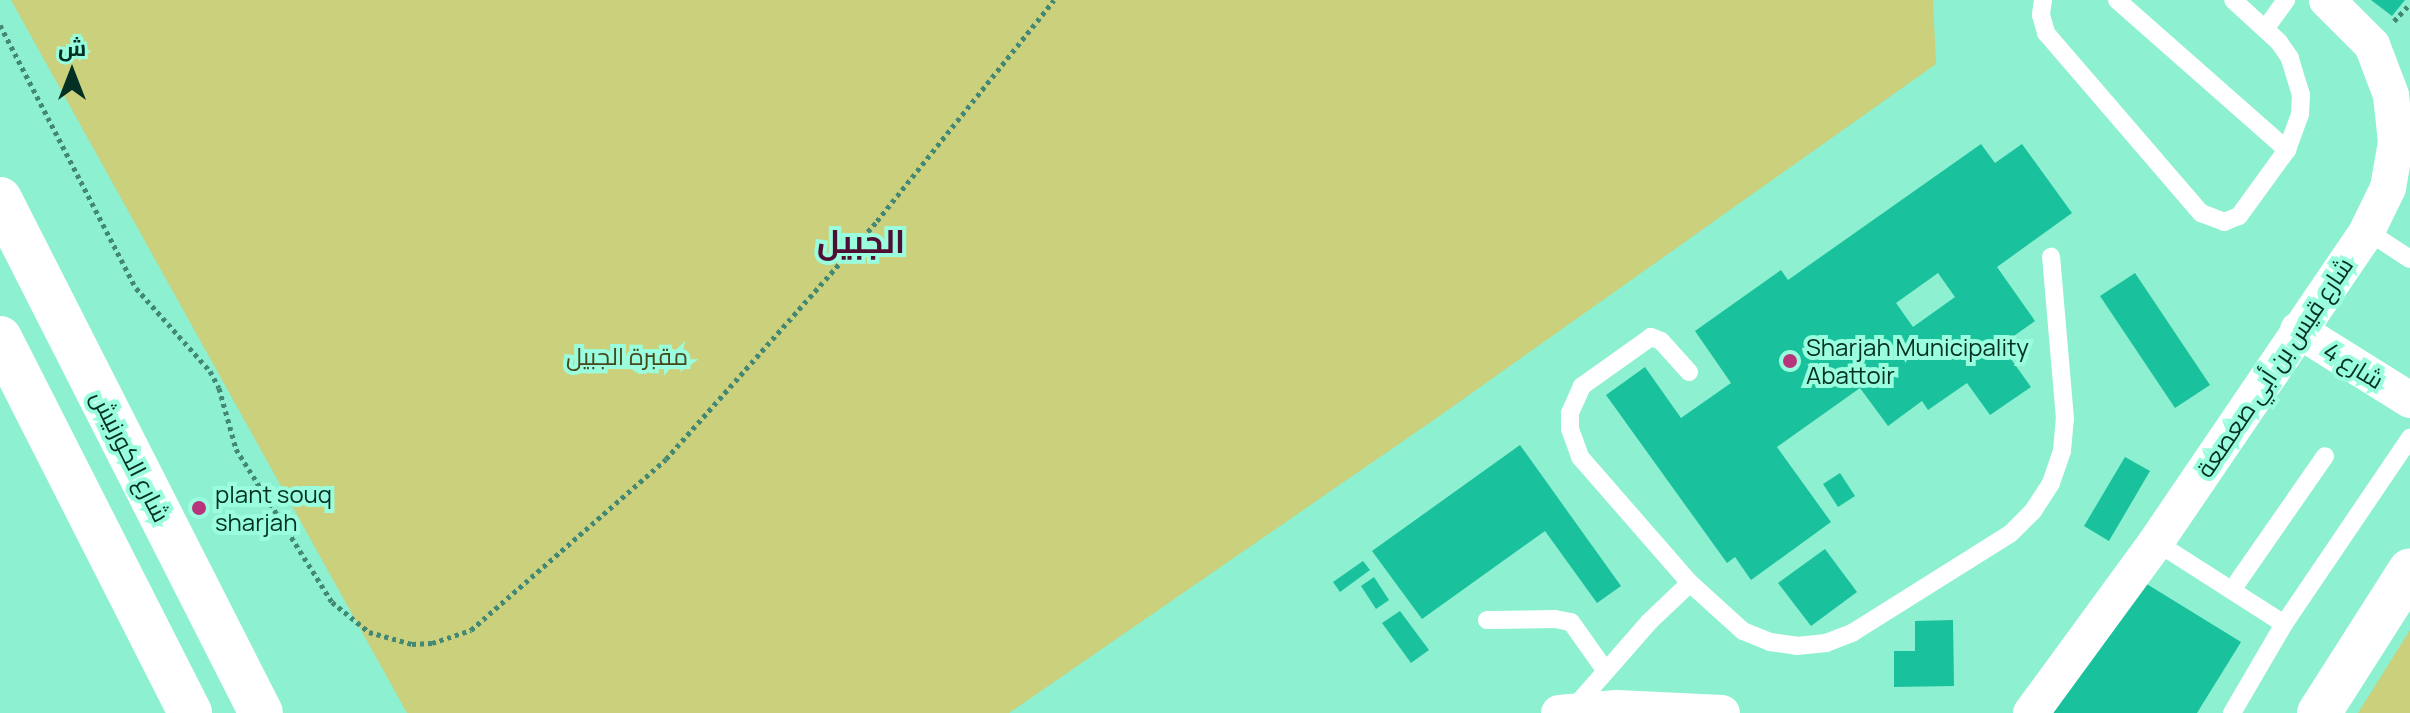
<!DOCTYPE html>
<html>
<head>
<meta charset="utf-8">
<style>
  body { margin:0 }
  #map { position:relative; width:2410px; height:713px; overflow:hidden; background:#8df0d1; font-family:Manrope,Cairo,sans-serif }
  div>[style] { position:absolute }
  .green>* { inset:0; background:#cad07b }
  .building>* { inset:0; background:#19c29d }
  .path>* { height:5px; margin-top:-2.5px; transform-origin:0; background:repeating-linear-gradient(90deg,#428874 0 4px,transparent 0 8px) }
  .service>* { height:18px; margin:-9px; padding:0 9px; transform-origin:9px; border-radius:9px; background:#fff }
  .minor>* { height:36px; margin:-18px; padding:0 18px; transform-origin:18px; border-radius:18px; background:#fff }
  .secondary>* { height:44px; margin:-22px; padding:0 22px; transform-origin:22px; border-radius:22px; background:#fff }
  .primary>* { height:44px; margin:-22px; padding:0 22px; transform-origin:22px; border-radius:22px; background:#fff }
  .dots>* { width:22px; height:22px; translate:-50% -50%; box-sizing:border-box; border:4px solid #9afdde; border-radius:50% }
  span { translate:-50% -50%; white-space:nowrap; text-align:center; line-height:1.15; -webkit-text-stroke:8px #9afdde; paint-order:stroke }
  .poi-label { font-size:24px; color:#033025 }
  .left { translate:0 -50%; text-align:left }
  .park-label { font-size:24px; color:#46481a }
  .street-label { font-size:24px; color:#033025 }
  .district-label { font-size:32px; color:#4f0f32; font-weight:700 }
  .north { position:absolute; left:32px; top:32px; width:80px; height:80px; -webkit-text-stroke:6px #9afdde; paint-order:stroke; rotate:0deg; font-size:22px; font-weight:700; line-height:32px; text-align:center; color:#033025 }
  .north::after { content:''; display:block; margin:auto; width:28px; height:36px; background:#033025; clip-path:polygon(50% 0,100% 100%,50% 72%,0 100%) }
</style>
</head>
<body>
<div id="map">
  <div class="green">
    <div style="clip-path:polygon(11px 0,1933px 0,1936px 64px,1438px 417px,1009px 713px,407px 713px)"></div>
    <div style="clip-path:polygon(2410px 630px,2410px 713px,2358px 713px)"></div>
  </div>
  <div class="building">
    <div style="clip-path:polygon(2371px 0,2405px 0,2392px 16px)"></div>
    <div style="clip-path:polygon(evenodd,1981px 144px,1995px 163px,2022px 144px,2072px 213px,1997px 267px,2035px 321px,2001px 345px,2031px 387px,1990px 415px,1967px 383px,1928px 410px,1922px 401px,1888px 426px,1860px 388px,1777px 447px,1831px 522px,1751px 580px,1735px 557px,1727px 563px,1606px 395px,1645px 367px,1681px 418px,1731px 383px,1695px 331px,1781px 270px,1788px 280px,1981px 144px,1938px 273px,1955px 297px,1913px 327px,1896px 303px,1938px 273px)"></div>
    <div style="clip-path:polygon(2135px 273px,2210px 385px,2175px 408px,2100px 296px)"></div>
    <div style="clip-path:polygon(1520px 445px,1621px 586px,1597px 603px,1545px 531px,1422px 619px,1372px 551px)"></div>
    <div style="clip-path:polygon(2125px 457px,2150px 471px,2109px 541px,2084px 526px)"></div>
    <div style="clip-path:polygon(1840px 473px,1855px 496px,1838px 507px,1823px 484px)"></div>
    <div style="clip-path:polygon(1825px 549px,1857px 592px,1811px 626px,1778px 583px)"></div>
    <div style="clip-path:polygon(1363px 561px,1370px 570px,1340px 592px,1333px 582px)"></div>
    <div style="clip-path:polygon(1374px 577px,1389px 600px,1376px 609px,1361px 586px)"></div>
    <div style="clip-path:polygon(2137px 578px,2241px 642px,2197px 713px,2053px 713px)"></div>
    <div style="clip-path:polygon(1400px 611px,1429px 650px,1411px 663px,1382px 623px)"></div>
    <div style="clip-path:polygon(1953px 620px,1954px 686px,1894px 687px,1894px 651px,1915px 651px,1915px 621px)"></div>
  </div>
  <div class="path">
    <div style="left:2394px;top:21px;width:23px;rotate:-47deg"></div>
    <div style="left:0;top:25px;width:296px;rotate:62.7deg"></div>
    <div style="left:136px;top:288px;width:111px;rotate:48.3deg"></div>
    <div style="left:210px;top:371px;width:19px;rotate:62deg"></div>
    <div style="left:219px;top:388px;width:63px;rotate:74.4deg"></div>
    <div style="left:236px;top:449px;width:181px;rotate:57.9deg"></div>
    <div style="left:332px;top:602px;width:48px;rotate:39deg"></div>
    <div style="left:369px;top:632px;width:45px;rotate:15.6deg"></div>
    <div style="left:412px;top:644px;width:20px;rotate:-3deg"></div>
    <div style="left:432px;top:643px;width:41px;rotate:-18.4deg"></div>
    <div style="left:471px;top:630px;width:259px;rotate:-41.2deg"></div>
    <div style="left:666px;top:459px;width:318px;rotate:-48.4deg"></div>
    <div style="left:877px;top:221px;width:283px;rotate:-51.3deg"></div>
  </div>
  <div class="service">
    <div style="left:2043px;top:0;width:15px;rotate:98deg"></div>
    <div style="left:2041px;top:15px;width:19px;rotate:74deg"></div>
    <div style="left:2046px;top:33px;width:238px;rotate:49.3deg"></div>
    <div style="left:2201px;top:213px;width:25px;rotate:21deg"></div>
    <div style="left:2224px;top:222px;width:16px;rotate:-22deg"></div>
    <div style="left:2239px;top:216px;width:82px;rotate:-54deg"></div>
    <div style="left:2287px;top:150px;width:38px;rotate:-70deg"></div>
    <div style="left:2300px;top:114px;width:19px;rotate:-87deg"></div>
    <div style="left:2301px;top:95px;width:39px;rotate:-107deg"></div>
    <div style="left:2290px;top:58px;width:19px;rotate:-125deg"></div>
    <div style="left:2279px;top:42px;width:62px;rotate:-137.6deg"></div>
    <div style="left:2117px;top:0;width:227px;rotate:41.4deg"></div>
    <div style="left:2265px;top:29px;width:36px;rotate:-54deg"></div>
    <div style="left:2367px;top:231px;width:51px;rotate:33.1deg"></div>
    <div style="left:1689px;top:372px;width:42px;rotate:-132.1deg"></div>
    <div style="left:1661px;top:341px;width:11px;rotate:-158deg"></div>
    <div style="left:1651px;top:337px;width:85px;rotate:144.6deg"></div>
    <div style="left:1582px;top:386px;width:30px;rotate:114deg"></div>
    <div style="left:1570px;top:413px;width:16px;rotate:90deg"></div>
    <div style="left:1570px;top:429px;width:30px;rotate:70deg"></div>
    <div style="left:1580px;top:457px;width:167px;rotate:48.9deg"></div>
    <div style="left:1690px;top:583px;width:72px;rotate:42.2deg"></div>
    <div style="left:1743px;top:631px;width:29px;rotate:22deg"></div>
    <div style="left:1770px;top:642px;width:27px;rotate:8deg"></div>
    <div style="left:1797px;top:646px;width:29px;rotate:-6deg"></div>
    <div style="left:1826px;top:643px;width:28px;rotate:-21deg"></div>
    <div style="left:1852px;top:633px;width:186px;rotate:-32.1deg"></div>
    <div style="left:2010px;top:534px;width:33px;rotate:-45deg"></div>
    <div style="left:2033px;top:511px;width:33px;rotate:-57deg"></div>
    <div style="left:2051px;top:483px;width:34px;rotate:-71deg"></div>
    <div style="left:2062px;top:451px;width:32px;rotate:-85deg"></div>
    <div style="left:2065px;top:419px;width:163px;rotate:-94.9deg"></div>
    <div style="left:2156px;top:542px;width:152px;rotate:32.6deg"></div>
    <div style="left:2232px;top:590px;width:163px;rotate:-55.2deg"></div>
    <div style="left:1487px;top:620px;width:68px;rotate:-0.8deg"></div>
    <div style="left:1555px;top:619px;width:16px;rotate:11deg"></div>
    <div style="left:1571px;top:622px;width:59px;rotate:54.7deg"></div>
    <div style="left:1572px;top:710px;width:118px;rotate:-48.8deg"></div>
    <div style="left:1650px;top:621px;width:55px;rotate:-43.5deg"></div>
    <div style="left:2232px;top:713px;width:103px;rotate:-59.7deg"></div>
    <div style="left:2284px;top:624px;width:225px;rotate:-55.9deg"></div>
  </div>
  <div class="minor">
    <div style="left:2298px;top:330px;width:132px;rotate:32deg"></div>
    <div style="left:1559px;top:713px;width:58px;rotate:-4.9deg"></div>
    <div style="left:1617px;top:708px;width:105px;rotate:2.7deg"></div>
    <div style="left:2031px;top:713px;width:212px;rotate:-53.8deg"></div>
    <div style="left:2156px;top:542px;width:376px;rotate:-55.8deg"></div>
    <div style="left:2367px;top:231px;width:48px;rotate:-64deg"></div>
    <div style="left:2388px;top:188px;width:47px;rotate:-80.1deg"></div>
    <div style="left:2396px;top:142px;width:47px;rotate:-96.1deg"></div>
    <div style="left:2391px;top:95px;width:53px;rotate:-110.8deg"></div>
    <div style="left:2372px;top:45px;width:64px;rotate:-135deg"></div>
  </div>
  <div class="secondary">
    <div style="left:0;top:199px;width:576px;rotate:63.08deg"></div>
    <div style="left:0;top:338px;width:420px;rotate:63.1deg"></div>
  </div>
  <div class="primary">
    <div style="left:2319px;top:713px;width:169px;rotate:-57.5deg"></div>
  </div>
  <div class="dots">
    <div style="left:1790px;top:361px;background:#b8357b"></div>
    <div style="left:199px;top:508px;background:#b8357b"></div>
  </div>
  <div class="poi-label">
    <span class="left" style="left:1806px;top:361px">Sharjah Municipality<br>Abattoir</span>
    <span class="left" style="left:215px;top:508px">plant souq<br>sharjah</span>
  </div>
  <div class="park-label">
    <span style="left:627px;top:356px">مقبرة الجبيل</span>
  </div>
  <div class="street-label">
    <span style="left:2354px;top:365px;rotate:32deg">شارع 4</span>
    <span style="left:2274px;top:367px;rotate:-56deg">شارع قيس بن أبي صعصعة</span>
    <span style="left:131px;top:456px;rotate:63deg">شارع الكورنيش</span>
  </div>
  <div class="district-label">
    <span style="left:861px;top:241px">الجبيل</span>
  </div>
  <div class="north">ش</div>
</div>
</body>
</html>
